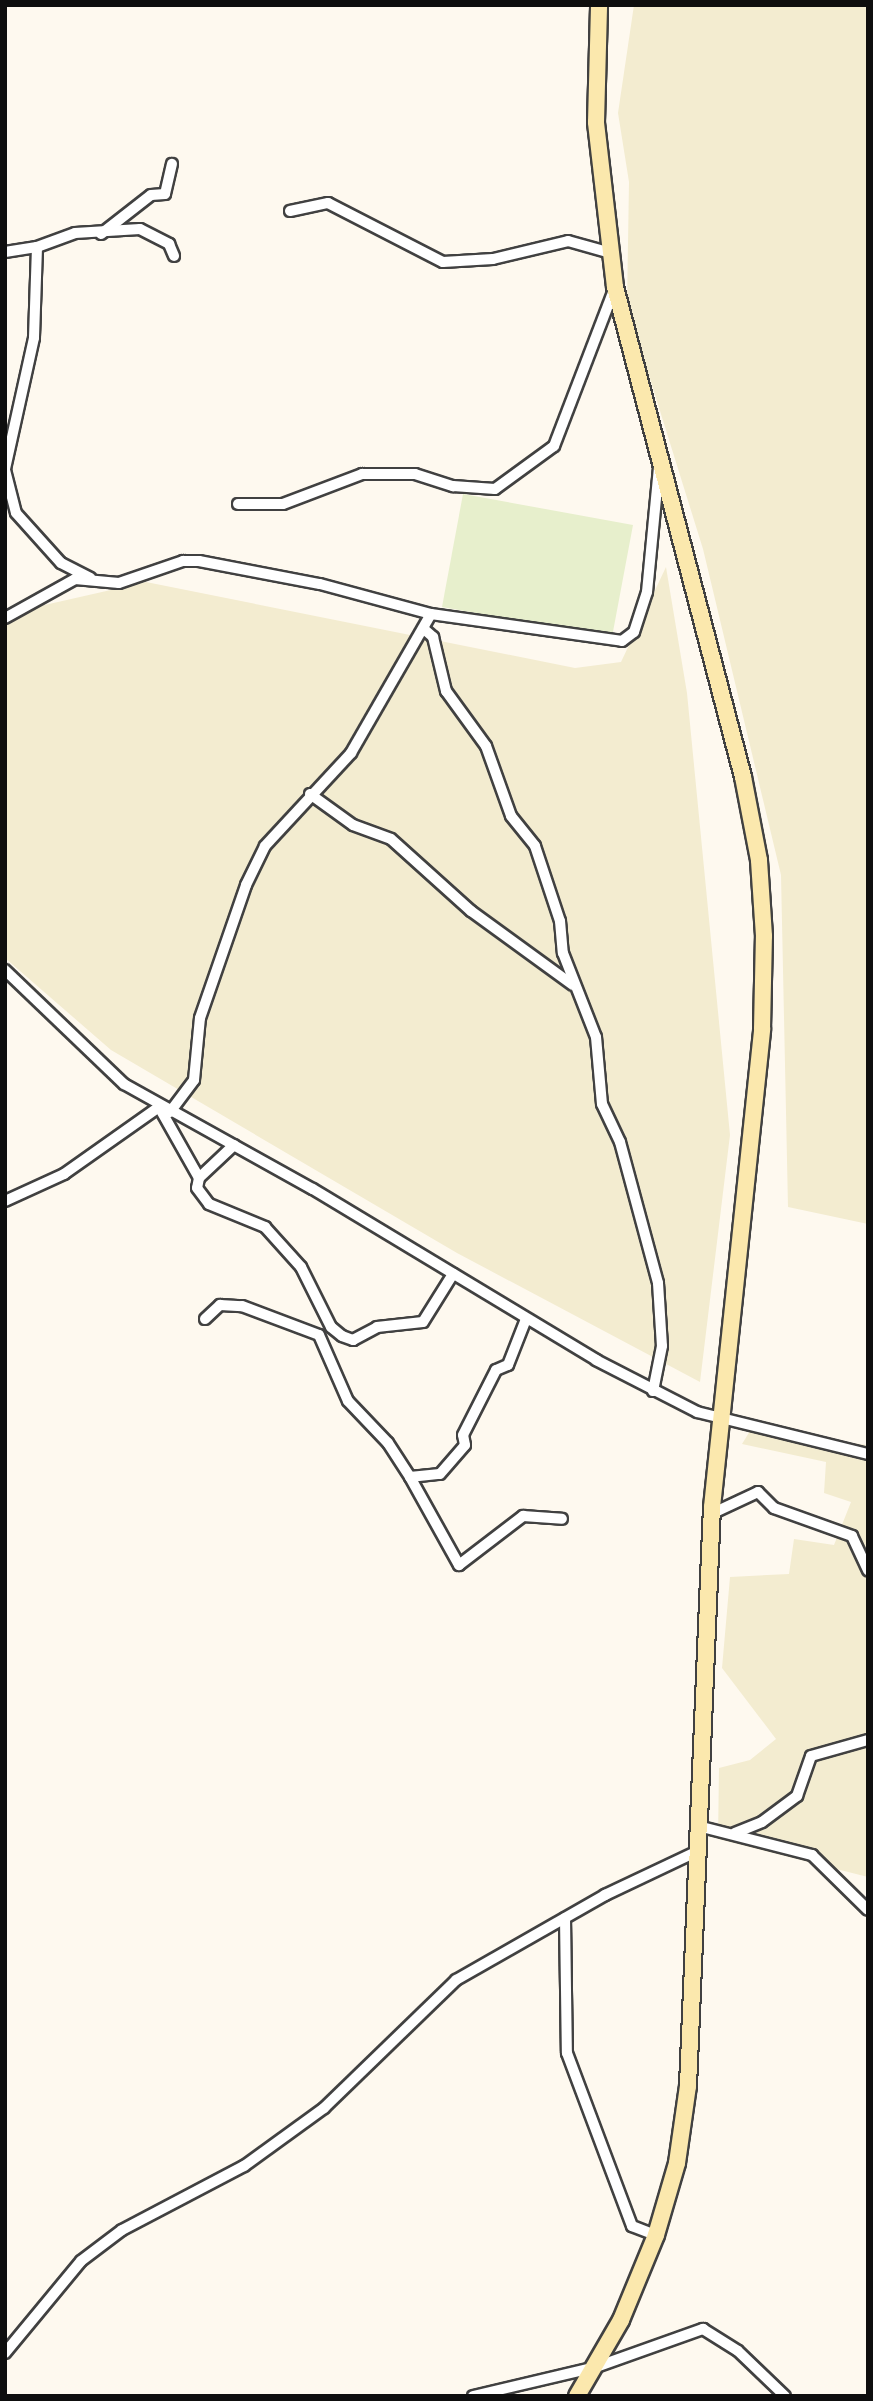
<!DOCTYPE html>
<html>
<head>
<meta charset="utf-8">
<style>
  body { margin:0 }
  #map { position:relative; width:873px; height:2401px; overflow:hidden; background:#fef9ef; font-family:"Roboto Serif",serif }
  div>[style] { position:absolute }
  .farmland>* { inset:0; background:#f3ecd0 }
  .pitch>* { inset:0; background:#e7efcc }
  .roads { filter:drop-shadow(2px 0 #414141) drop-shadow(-2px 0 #414141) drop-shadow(0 2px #414141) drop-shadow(0 -2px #414141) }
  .street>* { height:10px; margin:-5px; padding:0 5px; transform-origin:5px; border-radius:5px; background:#fff }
  .secondary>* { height:16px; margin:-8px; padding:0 8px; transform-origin:8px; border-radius:8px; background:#fbe8ad }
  span { translate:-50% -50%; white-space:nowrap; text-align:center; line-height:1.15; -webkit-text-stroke:7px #fff; paint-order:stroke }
  .frame { position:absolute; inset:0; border:7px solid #0e0e0e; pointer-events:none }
</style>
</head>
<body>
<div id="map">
  <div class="farmland">
    <div style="clip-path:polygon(634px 5px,868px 5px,868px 1224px,788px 1207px,781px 875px,703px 549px,627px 305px,629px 182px,618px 113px)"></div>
    <div style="clip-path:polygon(666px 567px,687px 693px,730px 1135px,700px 1382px,457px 1253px,111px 1050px,5px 958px,5px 614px,146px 582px,575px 668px,621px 662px)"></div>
    <div style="clip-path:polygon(750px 1431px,868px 1445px,868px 1877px,718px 1839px,719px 1768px,750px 1760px,776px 1739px,722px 1668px,730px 1577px,789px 1574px,794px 1539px,834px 1545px,851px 1502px,824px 1493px,826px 1462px,742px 1444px)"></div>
  </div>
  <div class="pitch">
    <div style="clip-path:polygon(463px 494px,633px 525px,612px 637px,442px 607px)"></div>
  </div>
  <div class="roads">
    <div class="street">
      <div style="left:290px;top:211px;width:39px;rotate:-12deg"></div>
      <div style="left:328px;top:203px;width:129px;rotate:27.2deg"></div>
      <div style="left:443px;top:262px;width:50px;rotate:-3.4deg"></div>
      <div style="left:493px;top:259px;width:77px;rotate:-13.5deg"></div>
      <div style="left:568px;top:241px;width:45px;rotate:15.6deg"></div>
      <div style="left:101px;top:234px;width:63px;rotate:-38deg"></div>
      <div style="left:151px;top:195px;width:14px;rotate:-4deg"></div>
      <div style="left:165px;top:194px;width:31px;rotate:-77deg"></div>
      <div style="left:37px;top:247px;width:40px;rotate:-20.2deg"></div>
      <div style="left:75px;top:233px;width:65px;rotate:-3.5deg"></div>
      <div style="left:140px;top:229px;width:33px;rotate:27deg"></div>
      <div style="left:169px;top:244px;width:13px;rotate:67deg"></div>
      <div style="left:5px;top:252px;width:32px;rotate:-9deg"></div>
      <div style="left:37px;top:247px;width:91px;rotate:91.9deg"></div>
      <div style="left:34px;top:338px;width:134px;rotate:102.5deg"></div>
      <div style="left:5px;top:470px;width:44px;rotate:75.7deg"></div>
      <div style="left:16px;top:513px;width:67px;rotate:48deg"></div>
      <div style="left:61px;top:563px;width:33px;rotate:27deg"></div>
      <div style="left:238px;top:504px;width:45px"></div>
      <div style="left:283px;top:504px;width:85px;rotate:-20.8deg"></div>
      <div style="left:362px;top:474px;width:53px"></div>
      <div style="left:415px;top:474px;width:40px;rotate:18deg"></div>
      <div style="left:453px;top:486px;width:42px;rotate:4.1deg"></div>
      <div style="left:495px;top:489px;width:73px;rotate:-36.1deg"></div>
      <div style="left:554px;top:446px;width:167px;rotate:-69deg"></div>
      <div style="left:5px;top:618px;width:80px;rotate:-29.1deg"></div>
      <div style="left:75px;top:579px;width:44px;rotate:5.2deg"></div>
      <div style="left:119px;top:583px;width:68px;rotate:-19deg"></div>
      <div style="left:183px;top:561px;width:16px"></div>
      <div style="left:199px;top:561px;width:123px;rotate:10.8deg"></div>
      <div style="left:320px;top:584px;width:115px;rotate:15.1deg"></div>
      <div style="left:431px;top:614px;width:193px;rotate:8deg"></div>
      <div style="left:622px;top:641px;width:15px;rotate:-37deg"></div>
      <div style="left:634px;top:632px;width:42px;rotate:-72deg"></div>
      <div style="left:647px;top:592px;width:125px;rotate:-84.5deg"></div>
      <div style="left:425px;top:630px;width:11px;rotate:41deg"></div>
      <div style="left:433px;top:637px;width:56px;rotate:76.5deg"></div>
      <div style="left:446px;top:691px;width:68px;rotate:54deg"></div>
      <div style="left:486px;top:746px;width:74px;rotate:70.3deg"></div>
      <div style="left:511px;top:816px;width:38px;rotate:51deg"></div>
      <div style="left:535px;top:846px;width:79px;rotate:71.6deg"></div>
      <div style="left:560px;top:921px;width:32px;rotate:85deg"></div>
      <div style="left:563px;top:953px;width:90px;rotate:68.6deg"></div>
      <div style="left:596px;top:1037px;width:67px;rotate:84.9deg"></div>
      <div style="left:602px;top:1104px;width:42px;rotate:64.7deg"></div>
      <div style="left:620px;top:1142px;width:146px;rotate:74.9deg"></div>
      <div style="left:658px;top:1283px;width:63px;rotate:86.4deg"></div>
      <div style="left:662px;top:1346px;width:46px;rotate:101.3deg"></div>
      <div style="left:310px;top:794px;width:53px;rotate:35.8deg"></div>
      <div style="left:353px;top:825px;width:40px;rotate:20.2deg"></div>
      <div style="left:391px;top:839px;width:108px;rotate:42deg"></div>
      <div style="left:471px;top:911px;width:126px;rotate:36deg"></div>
      <div style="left:5px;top:970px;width:165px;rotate:43.8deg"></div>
      <div style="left:124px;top:1084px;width:216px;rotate:29.1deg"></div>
      <div style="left:313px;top:1189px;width:331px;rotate:31.1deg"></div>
      <div style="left:596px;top:1360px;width:114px;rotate:27.2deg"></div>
      <div style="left:697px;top:1412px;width:176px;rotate:13.8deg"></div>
      <div style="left:170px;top:1112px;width:40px;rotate:-53deg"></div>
      <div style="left:194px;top:1080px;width:62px;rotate:-84.5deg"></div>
      <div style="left:200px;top:1018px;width:141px;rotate:-70.9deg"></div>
      <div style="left:246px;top:885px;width:43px;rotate:-64deg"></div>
      <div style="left:265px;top:846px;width:127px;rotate:-47.2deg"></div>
      <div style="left:351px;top:753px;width:160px;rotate:-60.1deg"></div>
      <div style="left:234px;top:1145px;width:48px;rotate:136.7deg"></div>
      <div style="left:199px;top:1178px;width:10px;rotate:101deg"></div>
      <div style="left:197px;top:1188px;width:20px;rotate:53deg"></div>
      <div style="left:209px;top:1204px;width:61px;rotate:22.3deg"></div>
      <div style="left:265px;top:1227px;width:54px;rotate:48deg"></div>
      <div style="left:301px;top:1267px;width:67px;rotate:63.4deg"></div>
      <div style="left:331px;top:1327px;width:14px;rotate:39deg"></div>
      <div style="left:342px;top:1336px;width:12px;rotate:20deg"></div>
      <div style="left:353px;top:1340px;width:27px;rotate:-28deg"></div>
      <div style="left:377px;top:1327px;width:46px;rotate:-6.2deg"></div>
      <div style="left:423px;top:1322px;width:57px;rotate:-58deg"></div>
      <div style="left:5px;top:1201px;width:65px;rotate:-24.6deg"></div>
      <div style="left:64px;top:1174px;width:116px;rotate:-35.2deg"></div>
      <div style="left:159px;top:1107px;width:81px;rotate:60.6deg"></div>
      <div style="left:205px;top:1319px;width:21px;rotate:-43deg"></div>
      <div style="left:220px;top:1305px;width:22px;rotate:3deg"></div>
      <div style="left:242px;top:1306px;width:82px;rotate:20.6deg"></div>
      <div style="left:319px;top:1335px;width:72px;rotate:66.3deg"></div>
      <div style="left:348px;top:1401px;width:58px;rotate:46.4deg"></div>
      <div style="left:388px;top:1443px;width:40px;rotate:57.1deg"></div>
      <div style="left:410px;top:1477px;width:30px;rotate:-6deg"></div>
      <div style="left:440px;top:1474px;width:38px;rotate:-49deg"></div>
      <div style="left:465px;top:1445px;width:10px;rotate:-101deg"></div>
      <div style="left:463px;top:1435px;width:73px;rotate:-63.1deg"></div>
      <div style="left:496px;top:1370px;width:13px;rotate:-23deg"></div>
      <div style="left:508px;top:1365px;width:49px;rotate:-68.6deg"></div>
      <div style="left:410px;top:1477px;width:101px;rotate:60.9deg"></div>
      <div style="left:459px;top:1565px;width:81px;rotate:-37.4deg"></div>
      <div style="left:523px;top:1516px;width:39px;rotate:4deg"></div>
      <div style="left:711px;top:1514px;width:52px;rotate:-25.1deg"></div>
      <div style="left:758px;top:1492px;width:23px;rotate:45deg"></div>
      <div style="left:774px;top:1508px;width:83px;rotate:19.7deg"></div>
      <div style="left:852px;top:1536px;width:38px;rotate:65deg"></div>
      <div style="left:698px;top:1826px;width:118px;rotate:14.3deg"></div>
      <div style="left:812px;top:1855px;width:78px;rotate:44.5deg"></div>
      <div style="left:735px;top:1833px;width:29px;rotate:-22deg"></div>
      <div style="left:762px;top:1822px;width:44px;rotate:-36.6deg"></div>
      <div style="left:797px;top:1796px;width:42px;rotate:-70.7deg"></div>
      <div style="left:811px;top:1756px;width:59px;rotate:-15.7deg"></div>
      <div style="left:565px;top:1918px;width:135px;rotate:89.2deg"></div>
      <div style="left:567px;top:2053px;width:185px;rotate:69.4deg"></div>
      <div style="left:632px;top:2226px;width:26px;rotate:21deg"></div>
      <div style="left:5px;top:2353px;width:119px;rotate:-50.4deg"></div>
      <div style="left:81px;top:2261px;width:51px;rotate:-37.1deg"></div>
      <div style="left:122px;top:2230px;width:138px;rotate:-27.7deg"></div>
      <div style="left:244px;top:2166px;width:99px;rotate:-35.9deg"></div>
      <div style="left:324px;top:2108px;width:184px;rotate:-44.1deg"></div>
      <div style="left:456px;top:1980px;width:172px;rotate:-29.7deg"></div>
      <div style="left:605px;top:1895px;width:103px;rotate:-25.3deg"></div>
      <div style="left:473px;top:2396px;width:126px;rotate:-13.3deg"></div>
      <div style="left:596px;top:2367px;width:114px;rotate:-19.6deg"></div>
      <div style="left:703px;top:2329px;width:41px;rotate:32.2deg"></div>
      <div style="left:738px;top:2351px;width:65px;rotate:43.8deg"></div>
    </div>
    <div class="secondary">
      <div style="left:577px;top:2396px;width:88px;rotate:-59.9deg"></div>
      <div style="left:621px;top:2320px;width:92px;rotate:-67.6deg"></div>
      <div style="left:656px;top:2235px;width:75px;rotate:-73.7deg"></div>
      <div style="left:677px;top:2163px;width:78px;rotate:-81.9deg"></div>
      <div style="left:688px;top:2086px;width:579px;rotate:-87.63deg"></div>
      <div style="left:712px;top:1507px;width:481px;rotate:-84deg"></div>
      <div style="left:762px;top:1029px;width:93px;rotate:-88.8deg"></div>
      <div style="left:764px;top:936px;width:76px;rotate:-93.8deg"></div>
      <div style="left:759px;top:860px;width:85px;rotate:-100.9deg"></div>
      <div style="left:743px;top:777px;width:506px;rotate:-104.64deg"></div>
      <div style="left:615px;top:287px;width:166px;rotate:-96.6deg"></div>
      <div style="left:596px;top:122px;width:117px;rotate:-88.5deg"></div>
    </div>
  </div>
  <div class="frame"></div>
</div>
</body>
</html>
